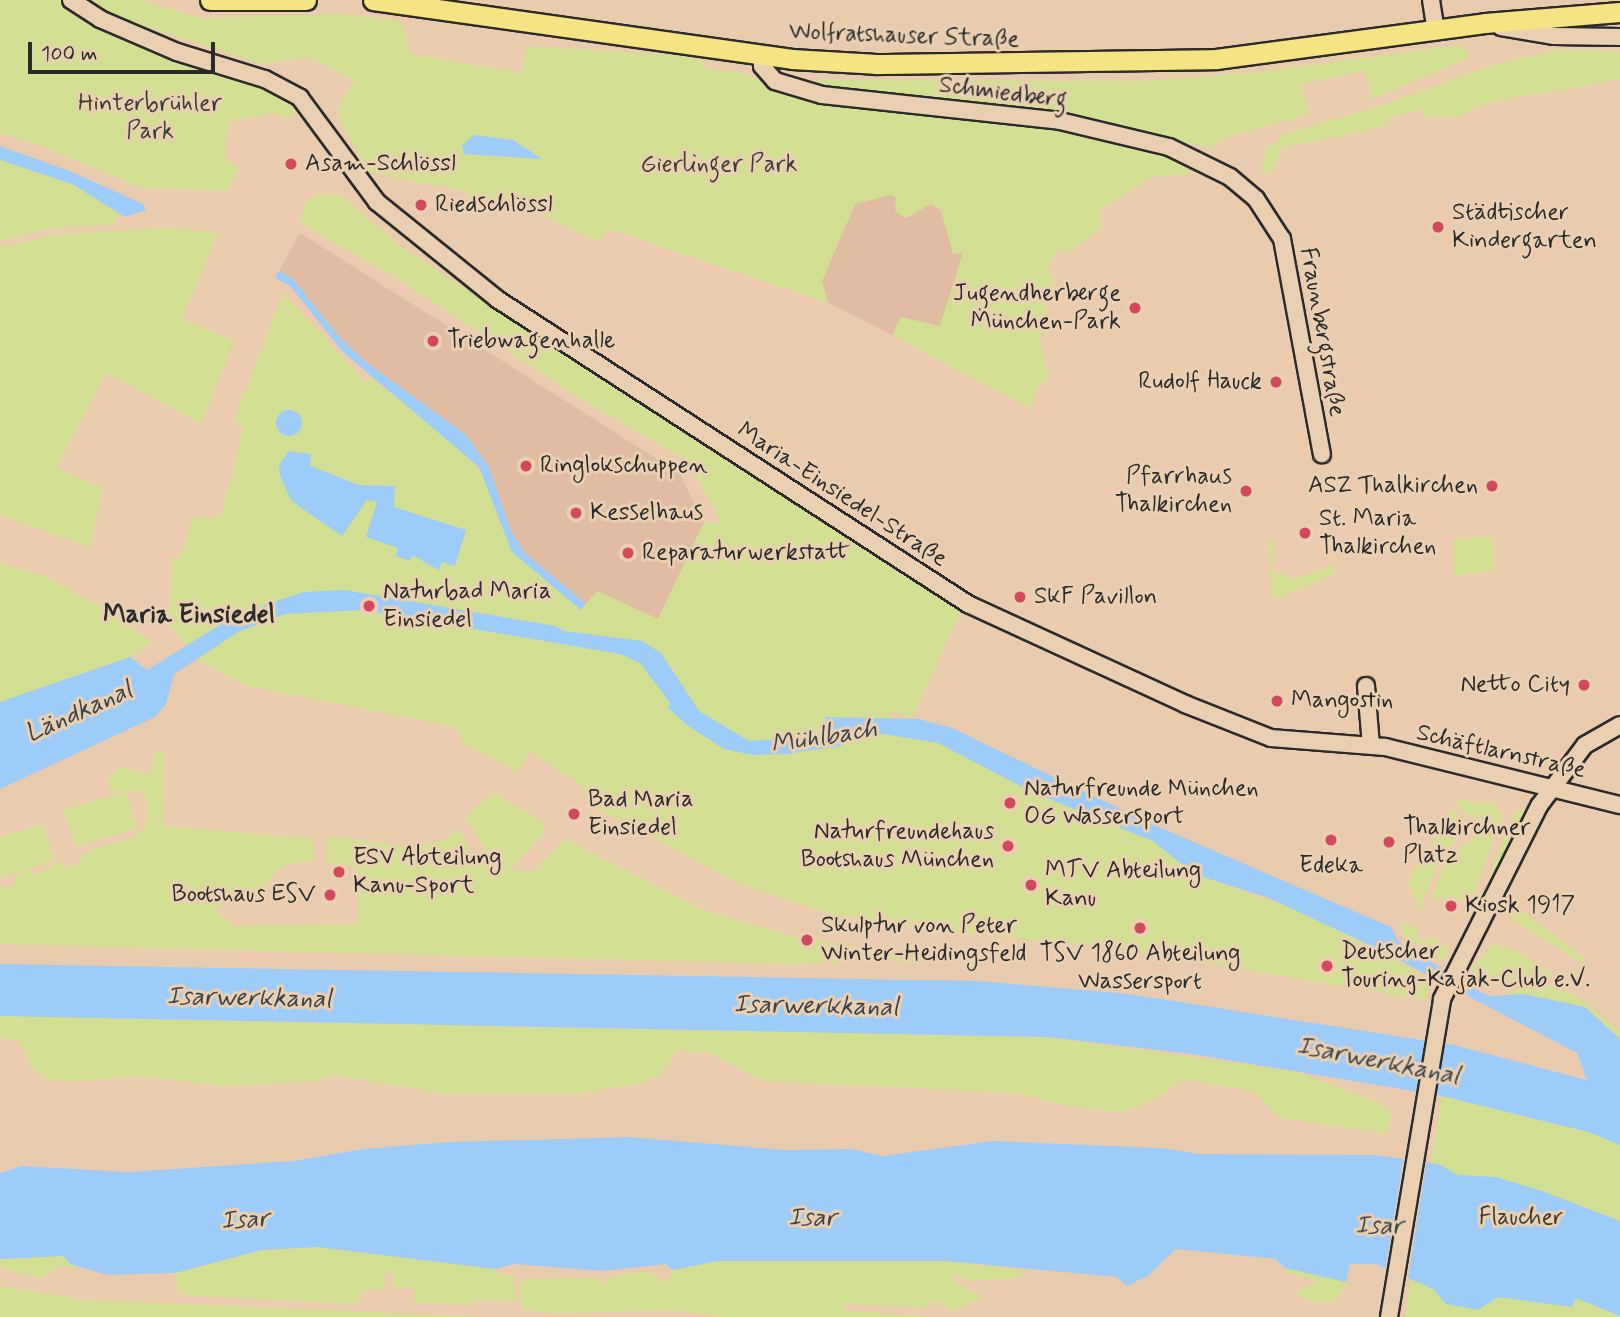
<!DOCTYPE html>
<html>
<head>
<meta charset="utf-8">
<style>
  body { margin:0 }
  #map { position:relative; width:1620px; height:1317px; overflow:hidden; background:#ebcbae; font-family:Mynerve,sans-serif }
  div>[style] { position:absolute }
  .built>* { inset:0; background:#dfbca2 }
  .green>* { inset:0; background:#d3df92 }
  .water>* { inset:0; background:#9eccf9 }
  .round { border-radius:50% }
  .pier>* { inset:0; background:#ebcbae }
  .roads { filter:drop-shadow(2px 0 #2b2b2b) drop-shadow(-2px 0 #2b2b2b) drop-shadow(0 2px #2b2b2b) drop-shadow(0 -2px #2b2b2b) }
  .secondary>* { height:16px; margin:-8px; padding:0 8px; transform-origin:8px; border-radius:8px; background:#eacfb1 }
  .primary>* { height:19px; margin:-9.5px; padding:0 9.5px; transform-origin:9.5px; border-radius:9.5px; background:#f6e381 }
  .dots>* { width:19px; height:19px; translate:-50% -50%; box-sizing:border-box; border:4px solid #eacfb1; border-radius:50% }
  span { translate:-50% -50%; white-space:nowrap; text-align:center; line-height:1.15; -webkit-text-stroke:6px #eacfb1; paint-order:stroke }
  .street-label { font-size:24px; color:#2b2b2b }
  .park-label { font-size:24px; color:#3c3d35 }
  .poi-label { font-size:24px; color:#2b2b2b }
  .left { translate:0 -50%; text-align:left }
  .right { translate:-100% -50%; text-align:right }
  .neighbourhood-label { font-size:26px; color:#2b2b2b; font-weight:700 }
  .water-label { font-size:26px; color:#3c434a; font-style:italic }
  .scale { position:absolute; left:28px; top:42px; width:187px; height:32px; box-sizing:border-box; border:4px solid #2b2b2b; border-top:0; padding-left:9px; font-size:21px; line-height:24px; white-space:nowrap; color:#2b2b2b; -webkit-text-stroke:5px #eacfb1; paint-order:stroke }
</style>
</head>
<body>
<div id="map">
  <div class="built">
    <div style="clip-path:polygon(940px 188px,963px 253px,940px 327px,901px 318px,892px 335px,828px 303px,822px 281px,855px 204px,861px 199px)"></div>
    <div style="clip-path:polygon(300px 233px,679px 473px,704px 522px,658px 619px,597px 591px,586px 604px,525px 553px,511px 531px,489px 467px,466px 435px,366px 362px,340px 338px,293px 279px,279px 271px)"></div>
  </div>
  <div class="green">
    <div style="clip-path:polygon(0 0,60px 0,93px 20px,261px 83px,302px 105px,288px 118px,272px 113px,230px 121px,223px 158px,239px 168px,227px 191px,139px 187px,37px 144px,0 133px)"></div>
    <div style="clip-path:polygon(84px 0,141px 0,200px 18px,339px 14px,401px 21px,410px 54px,521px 73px,526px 46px,675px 55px,703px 60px,704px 68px,744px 73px,776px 87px,1058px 128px,1187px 158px,1191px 174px,1152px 177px,1099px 210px,1102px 228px,1071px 250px,1057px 251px,1047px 268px,1053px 278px,1053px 290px,1045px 300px,1050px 332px,1039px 335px,1048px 378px,1035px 392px,1031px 409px,892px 335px,901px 317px,940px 326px,963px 253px,953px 254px,941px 210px,931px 204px,906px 218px,895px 211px,896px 198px,891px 195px,855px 204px,822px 281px,828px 303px,609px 229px,597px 242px,539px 214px,507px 209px,491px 213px,467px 204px,468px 191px,369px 172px,339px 119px,340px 102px,355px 80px,309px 57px,262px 64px,108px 14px)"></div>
    <div style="clip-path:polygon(1458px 45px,1470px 53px,1466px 59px,1382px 95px,1371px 98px,1365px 71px,1300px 84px,1310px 114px,1227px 137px,1211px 148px,1047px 113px,875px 95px,820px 87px,817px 80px,1147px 81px,1266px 71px)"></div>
    <div style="clip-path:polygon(1557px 50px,1620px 51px,1620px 79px,1486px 103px,1459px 116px,1425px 117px,1423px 110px,1387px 118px,1387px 126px,1281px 148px,1274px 171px,1261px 173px,1265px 150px,1285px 134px,1385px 104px,1493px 65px)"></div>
    <div style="clip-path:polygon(0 160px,72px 184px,119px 213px,114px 224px,52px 228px,0 241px)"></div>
    <div style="clip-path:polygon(318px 194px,340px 195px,399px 245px,706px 448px,962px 609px,912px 718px,890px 711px,889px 733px,938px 743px,1032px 792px,1153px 841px,1195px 874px,1311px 915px,1433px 981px,1426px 1000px,1123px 949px,927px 929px,826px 913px,734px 881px,599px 810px,590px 805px,582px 786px,530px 751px,518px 772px,462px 743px,457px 729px,443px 724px,248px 686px,201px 662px,169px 625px,172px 557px,179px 560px,194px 516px,210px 519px,222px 515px,244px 427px,233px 423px,283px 293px,366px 382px,370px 377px,462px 448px,487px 481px,512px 552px,581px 610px,597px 591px,658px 619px,704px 522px,722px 523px,686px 459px,598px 410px,391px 275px,305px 226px,299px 221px,307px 200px)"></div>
    <div style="clip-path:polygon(165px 228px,218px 233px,182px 319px,234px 341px,201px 423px,106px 373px,56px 468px,103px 488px,90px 547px,0 515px,0 248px,52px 235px)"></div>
    <div style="clip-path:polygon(1492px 536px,1495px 570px,1454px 576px,1453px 540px)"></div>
    <div style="clip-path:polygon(1268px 541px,1274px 541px,1271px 570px,1294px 579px,1334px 565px,1335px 574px,1272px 600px)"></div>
    <div style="clip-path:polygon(0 563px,42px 575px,109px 611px,151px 642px,130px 657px,0 702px)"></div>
    <div style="clip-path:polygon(154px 752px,164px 752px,163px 826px,313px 839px,314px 860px,283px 866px,262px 887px,214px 909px,234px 926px,358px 924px,358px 874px,354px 866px,326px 864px,327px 836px,412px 847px,444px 840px,459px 829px,474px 857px,485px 848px,465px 816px,494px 792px,545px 824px,543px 834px,509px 870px,533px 871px,565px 839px,703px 910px,796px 937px,911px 956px,921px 965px,886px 959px,792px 964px,0 944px,0 885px,11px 888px,20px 872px,0 877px,0 837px,43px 824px,54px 860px,27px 869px,36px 875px,59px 862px,67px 867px,77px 866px,83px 854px,98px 847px,129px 840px,146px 826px,149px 807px,143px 791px,110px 791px,107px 779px,121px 767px,150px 775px)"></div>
    <div style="clip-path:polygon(126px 792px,137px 828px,75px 847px,64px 810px)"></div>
    <div style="clip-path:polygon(1461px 800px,1495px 804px,1502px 816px,1471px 901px,1431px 897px,1446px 863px,1463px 844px,1485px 832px,1481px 817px,1471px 817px,1457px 805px)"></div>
    <div style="clip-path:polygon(1452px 808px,1467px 827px,1440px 858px,1419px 912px,1409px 882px,1417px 864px,1426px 863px,1438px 826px)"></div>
    <div style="clip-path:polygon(1516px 808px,1524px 811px,1489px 890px,1492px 870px)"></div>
    <div style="clip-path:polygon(1516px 906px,1535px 921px,1588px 961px,1582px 963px,1515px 922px,1511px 916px)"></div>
    <div style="clip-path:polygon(1404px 923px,1418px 929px,1418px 939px,1430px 941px,1431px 935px,1448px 949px,1443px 960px,1405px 936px,1400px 926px)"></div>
    <div style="clip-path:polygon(1492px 944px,1518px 952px,1559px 978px,1522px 976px,1486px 984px,1473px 979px,1472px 968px)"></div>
    <div style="clip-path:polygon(1528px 985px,1550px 986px,1580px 998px,1620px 1031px,1620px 1039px,1585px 1007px,1506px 994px)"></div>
    <div style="clip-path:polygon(0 1016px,1047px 1037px,1294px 1071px,1380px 1103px,1392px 1115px,1386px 1133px,1279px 1118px,1253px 1091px,1184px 1079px,1159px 1097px,1124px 1112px,1062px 1105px,1020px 1093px,764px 1081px,710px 1053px,677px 1050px,662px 1074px,635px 1085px,571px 1094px,447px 1094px,334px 1075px,313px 1081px,222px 1086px,141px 1076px,68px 1081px,44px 1079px,29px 1065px,21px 1042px,0 1038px)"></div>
    <div style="clip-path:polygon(1442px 1096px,1588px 1132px,1620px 1145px,1620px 1317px,1405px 1317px)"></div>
    <div style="clip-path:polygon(322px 1247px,495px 1269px,500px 1275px,514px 1275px,516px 1301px,475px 1300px,474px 1305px,415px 1302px,414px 1289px,393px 1287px,393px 1271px,385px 1272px,385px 1288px,361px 1292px,358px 1304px,184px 1295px,178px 1291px,175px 1273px,262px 1250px)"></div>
    <div style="clip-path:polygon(64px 1256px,80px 1267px,59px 1266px,42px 1278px,0 1268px,0 1259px)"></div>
    <div style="clip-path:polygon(718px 1261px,946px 1261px,1023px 1270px,1021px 1276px,1000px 1280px,966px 1280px,949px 1272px,959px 1284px,983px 1297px,957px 1309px,950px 1310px,938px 1300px,922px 1308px,845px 1303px,843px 1310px,931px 1317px,724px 1317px,666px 1310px,554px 1314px,521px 1309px,520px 1285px,526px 1279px,598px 1278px,602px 1285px,611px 1277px,648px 1271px,663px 1282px,670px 1279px,672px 1270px)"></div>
    <div style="clip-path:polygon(1285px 1268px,1322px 1276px,1348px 1282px,1334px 1302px,1315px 1302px,1298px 1297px,1298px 1291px,1318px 1281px,1284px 1272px)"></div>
    <div style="clip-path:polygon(0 1286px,83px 1300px,488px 1317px,0 1317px)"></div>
  </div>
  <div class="water">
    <div style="clip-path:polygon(474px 135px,513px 140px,542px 159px,464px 154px,462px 145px)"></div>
    <div style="clip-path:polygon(0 146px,72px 172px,143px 204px,146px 210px,125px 217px,72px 184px,0 160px)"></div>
    <div style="clip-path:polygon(279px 271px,293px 279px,340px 338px,366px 362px,466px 435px,489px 467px,511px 531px,525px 553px,586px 604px,581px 610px,512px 552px,479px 467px,342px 351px,290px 286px,275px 278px)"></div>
    <div class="round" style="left:276px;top:410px;width:26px;height:26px"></div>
    <div style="clip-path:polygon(289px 451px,311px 454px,310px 466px,359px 485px,395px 486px,394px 507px,466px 530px,455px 566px,442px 562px,439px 570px,412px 555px,410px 561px,396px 556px,398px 548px,366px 537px,377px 502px,367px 500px,342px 536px,300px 507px,291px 500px,280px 476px,279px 465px)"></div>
    <div style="clip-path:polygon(345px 590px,555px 626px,564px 631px,642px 641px,661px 653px,699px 711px,749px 741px,815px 737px,826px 731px,825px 717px,918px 719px,952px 728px,1154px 825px,1391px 927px,1399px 942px,1480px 992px,1492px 996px,1524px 994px,1585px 1007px,1620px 1039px,1620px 1145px,1588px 1132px,1442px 1096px,1192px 1054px,1047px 1037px,0 1016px,0 964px,979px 981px,1129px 994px,1454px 1045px,1587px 1080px,1577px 1053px,1376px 948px,1269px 898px,1194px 874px,1153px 841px,1032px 792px,938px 743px,871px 732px,841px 746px,785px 754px,753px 755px,724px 749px,687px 725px,667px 707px,671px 704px,640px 663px,620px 654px,363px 610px,285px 614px,238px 632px,174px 674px,166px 704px,155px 717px,0 789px,0 702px,130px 657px,147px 670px,236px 615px,303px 592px)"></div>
    <div style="clip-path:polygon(630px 1137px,786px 1150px,851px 1149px,882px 1156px,994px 1141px,1160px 1148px,1199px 1154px,1376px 1155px,1438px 1164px,1458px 1175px,1496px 1177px,1542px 1191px,1620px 1221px,1620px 1316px,1576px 1298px,1572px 1307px,1498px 1297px,1478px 1310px,1446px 1304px,1433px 1289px,1376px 1264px,1350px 1264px,1346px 1282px,1285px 1268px,1276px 1259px,1176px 1249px,1149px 1275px,1127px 1286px,1117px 1277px,946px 1261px,718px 1261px,672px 1270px,666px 1264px,603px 1271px,515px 1264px,495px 1269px,317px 1247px,262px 1250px,175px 1273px,107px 1275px,70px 1264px,64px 1256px,0 1259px,0 1173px,21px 1166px,128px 1172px,293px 1161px,363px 1149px,451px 1142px)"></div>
  </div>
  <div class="pier">
    <div style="clip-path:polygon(1404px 1156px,1427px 1159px,1407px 1284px,1385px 1273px)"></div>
  </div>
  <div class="roads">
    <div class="secondary">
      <div style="left:71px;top:0;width:35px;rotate:33deg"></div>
      <div style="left:100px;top:19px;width:84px;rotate:23.2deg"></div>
      <div style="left:177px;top:52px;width:92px;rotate:17.1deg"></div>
      <div style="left:265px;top:79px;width:40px;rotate:28deg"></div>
      <div style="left:300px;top:98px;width:129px;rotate:53.5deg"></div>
      <div style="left:377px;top:202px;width:154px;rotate:38.9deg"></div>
      <div style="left:497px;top:299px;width:561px;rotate:32.93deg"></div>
      <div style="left:968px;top:604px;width:239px;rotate:24.7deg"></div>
      <div style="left:1185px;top:704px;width:92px;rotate:21.6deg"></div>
      <div style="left:1271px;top:738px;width:114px;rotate:4.5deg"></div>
      <div style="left:1385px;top:747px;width:242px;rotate:13.9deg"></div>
      <div style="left:1431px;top:0;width:30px;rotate:81deg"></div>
      <div style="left:1501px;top:27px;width:54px;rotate:9.6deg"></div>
      <div style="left:1554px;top:36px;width:66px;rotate:0.9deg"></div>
      <div style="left:762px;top:55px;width:11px;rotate:90deg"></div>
      <div style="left:762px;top:66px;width:20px;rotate:49deg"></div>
      <div style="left:775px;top:81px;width:49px;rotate:16.6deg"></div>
      <div style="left:822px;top:95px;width:239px;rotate:6.2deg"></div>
      <div style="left:1060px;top:121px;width:112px;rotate:13.4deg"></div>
      <div style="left:1169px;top:147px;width:68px;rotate:26.2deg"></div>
      <div style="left:1230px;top:177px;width:34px;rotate:40deg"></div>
      <div style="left:1256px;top:199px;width:48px;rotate:57deg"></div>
      <div style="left:1282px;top:239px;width:219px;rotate:79.5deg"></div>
      <div style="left:1366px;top:686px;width:59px;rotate:85.2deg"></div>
      <div style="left:1389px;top:1317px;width:322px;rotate:-80.5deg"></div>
      <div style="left:1442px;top:999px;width:216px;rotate:-63.3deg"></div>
      <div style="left:1539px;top:806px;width:76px;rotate:-53deg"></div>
      <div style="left:1585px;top:745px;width:40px;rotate:-29.7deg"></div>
    </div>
    <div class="primary">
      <div style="left:210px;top:0;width:96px"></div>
      <div style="left:373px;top:0;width:423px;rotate:8deg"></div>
      <div style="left:792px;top:59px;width:84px;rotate:3.4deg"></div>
      <div style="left:876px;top:64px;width:340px;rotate:-0.8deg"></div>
      <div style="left:1216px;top:59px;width:271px;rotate:-7.6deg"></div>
      <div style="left:1485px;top:23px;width:135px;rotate:-4.7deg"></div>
    </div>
  </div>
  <div class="dots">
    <div style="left:291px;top:164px;background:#d1495b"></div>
    <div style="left:421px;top:205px;background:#d1495b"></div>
    <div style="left:1438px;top:227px;background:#d1495b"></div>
    <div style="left:1135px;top:308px;background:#d1495b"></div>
    <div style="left:433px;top:341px;background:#d1495b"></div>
    <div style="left:1276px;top:382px;background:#d1495b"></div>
    <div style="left:526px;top:466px;background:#d1495b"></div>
    <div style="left:1492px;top:486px;background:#d1495b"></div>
    <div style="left:1246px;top:491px;background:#d1495b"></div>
    <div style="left:576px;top:513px;background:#d1495b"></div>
    <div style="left:1305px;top:533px;background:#d1495b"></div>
    <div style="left:628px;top:553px;background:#d1495b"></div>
    <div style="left:1020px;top:597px;background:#d1495b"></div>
    <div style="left:369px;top:606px;background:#d1495b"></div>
    <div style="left:1584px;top:685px;background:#d1495b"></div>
    <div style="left:1277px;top:701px;background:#d1495b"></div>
    <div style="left:1010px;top:803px;background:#d1495b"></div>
    <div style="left:574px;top:814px;background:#d1495b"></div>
    <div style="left:1331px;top:840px;background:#d1495b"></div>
    <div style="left:1389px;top:842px;background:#d1495b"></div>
    <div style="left:1008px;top:846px;background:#d1495b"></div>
    <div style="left:339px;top:872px;background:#d1495b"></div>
    <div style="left:1031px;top:885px;background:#d1495b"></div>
    <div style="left:330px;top:895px;background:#d1495b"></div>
    <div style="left:1451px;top:906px;background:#d1495b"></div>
    <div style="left:1140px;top:928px;background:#d1495b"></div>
    <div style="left:807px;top:940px;background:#d1495b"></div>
    <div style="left:1327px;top:966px;background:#d1495b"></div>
  </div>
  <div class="street-label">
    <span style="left:904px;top:36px;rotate:2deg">Wolfratshauser Straße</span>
    <span style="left:1003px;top:93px;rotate:7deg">Schmiedberg</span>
    <span style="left:1322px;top:332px;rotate:80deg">Fraunbergstraße</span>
    <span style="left:842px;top:495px;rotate:33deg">Maria-Einsiedel-Straße</span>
    <span style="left:1501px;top:752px;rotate:13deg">Schäftlarnstraße</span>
  </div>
  <div class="park-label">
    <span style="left:150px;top:118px">Hinterbrühler<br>Park</span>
    <span style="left:719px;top:165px">Gierlinger Park</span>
    <span style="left:1521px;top:1218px">Flaucher</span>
  </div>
  <div class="poi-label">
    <span class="left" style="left:305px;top:164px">Asam-Schlössl</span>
    <span class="left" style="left:435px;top:205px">Riedschlössl</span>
    <span class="left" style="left:1452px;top:227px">Städtischer<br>Kindergarten</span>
    <span class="right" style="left:1121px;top:308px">Jugendherberge<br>München-Park</span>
    <span class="left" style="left:447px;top:341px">Triebwagenhalle</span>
    <span class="right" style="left:1262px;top:382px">Rudolf Hauck</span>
    <span class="left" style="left:540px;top:466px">Ringlokschuppen</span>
    <span class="right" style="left:1232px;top:491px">Pfarrhaus<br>Thalkirchen</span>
    <span class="right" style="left:1478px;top:486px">ASZ Thalkirchen</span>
    <span class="left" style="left:590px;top:513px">Kesselhaus</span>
    <span class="left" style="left:1319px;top:533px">St. Maria<br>Thalkirchen</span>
    <span class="left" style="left:642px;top:553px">Reparaturwerkstatt</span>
    <span class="left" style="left:383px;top:606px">Naturbad Maria<br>Einsiedel</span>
    <span class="left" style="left:1034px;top:597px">SkF Pavillon</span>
    <span class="right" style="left:1570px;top:685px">Netto City</span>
    <span class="left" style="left:1291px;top:701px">Mangostin</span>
    <span class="left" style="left:1024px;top:803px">Naturfreunde München<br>OG Wassersport</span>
    <span class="left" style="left:588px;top:814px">Bad Maria<br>Einsiedel</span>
    <span class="left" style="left:1403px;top:842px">Thalkirchner<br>Platz</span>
    <span class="right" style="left:994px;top:846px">Naturfreundehaus<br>Bootshaus München</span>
    <span class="left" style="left:353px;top:872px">ESV Abteilung<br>Kanu-Sport</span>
    <span style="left:1331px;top:866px">Edeka</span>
    <span class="left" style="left:1045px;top:885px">MTV Abteilung<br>Kanu</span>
    <span class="right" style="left:316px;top:895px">Bootshaus ESV</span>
    <span class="left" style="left:1465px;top:906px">Kiosk 1917</span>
    <span class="left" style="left:821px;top:940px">Skulptur von Peter<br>Winter-Heidingsfeld</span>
    <span class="left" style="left:1341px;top:966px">Deutscher<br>Touring-Kajak-Club e.V.</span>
    <span style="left:1140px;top:968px">TSV 1860 Abteilung<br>Wassersport</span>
  </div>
  <div class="neighbourhood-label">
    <span style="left:189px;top:616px">Maria Einsiedel</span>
  </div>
  <div class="water-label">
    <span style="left:79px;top:713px;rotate:-24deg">Ländkanal</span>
    <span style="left:824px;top:738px;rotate:-9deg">Mühlbach</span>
    <span style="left:249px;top:999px;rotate:1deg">Isarwerkkanal</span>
    <span style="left:816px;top:1007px;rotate:1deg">Isarwerkkanal</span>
    <span style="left:1378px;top:1062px;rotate:11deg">Isarwerkkanal</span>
    <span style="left:812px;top:1219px;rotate:1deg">Isar</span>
    <span style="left:245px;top:1221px;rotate:-3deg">Isar</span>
    <span style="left:1379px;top:1227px;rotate:1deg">Isar</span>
  </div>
  <div class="scale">100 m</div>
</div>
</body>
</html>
